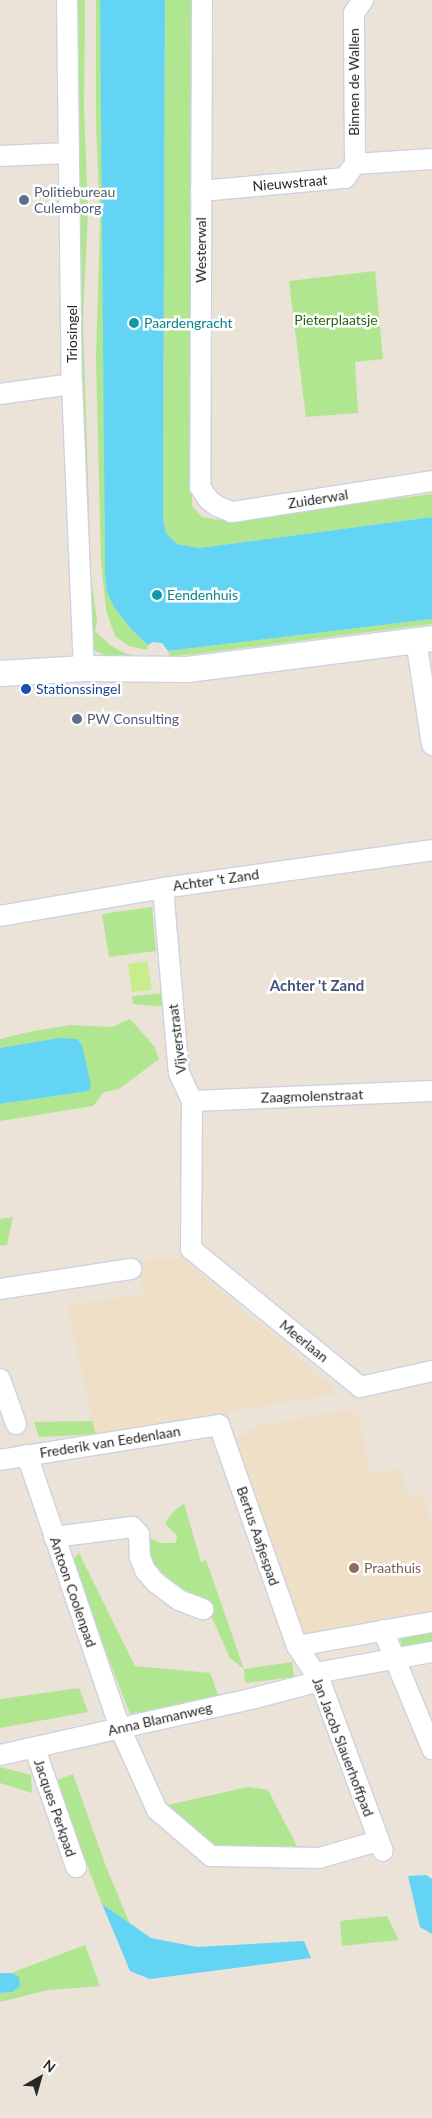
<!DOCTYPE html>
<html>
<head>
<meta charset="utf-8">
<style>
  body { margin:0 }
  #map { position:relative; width:432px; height:2118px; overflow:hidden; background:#ebe2d8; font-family:Lato,sans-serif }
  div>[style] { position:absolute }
  .education>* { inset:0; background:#eedfc6 }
  .green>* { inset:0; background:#b1e690 }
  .pitch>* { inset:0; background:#c8ee8b }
  .water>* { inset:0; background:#64d4f4 }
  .roads { filter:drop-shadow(1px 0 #cdd2e2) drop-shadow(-1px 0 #cdd2e2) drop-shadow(0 1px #cdd2e2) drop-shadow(0 -1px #cdd2e2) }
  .minor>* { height:20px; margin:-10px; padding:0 10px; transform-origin:10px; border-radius:10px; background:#fff }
  .tertiary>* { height:25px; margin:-12.5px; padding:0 12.5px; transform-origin:12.5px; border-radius:12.5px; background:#fff }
  .dots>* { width:14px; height:14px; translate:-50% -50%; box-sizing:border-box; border:2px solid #fff; border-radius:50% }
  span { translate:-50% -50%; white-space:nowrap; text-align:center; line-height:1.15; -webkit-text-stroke:5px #fff; paint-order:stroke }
  .street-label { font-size:14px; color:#272727 }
  .service-label { font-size:14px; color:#4e5e75 }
  .left { translate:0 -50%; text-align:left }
  .park-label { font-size:14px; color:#2a6715 }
  .culture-label { font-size:14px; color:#0d838f }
  .transit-label { font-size:14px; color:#164399 }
  .education-label { font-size:14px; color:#785e54 }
  .neighbourhood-label { font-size:15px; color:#46527a; font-weight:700 }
  .north { position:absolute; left:15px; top:2053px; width:50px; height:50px; -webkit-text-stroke:4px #fff; paint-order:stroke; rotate:38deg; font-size:14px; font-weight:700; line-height:20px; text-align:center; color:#272727 }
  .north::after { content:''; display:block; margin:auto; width:18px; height:22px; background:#272727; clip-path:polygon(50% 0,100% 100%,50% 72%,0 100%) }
</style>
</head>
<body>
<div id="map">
  <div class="education">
    <div style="clip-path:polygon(182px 1258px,334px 1388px,334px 1394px,95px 1434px,68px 1306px,143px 1294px,138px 1269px,144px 1260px)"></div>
    <div style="clip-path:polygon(350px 1410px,359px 1418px,371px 1475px,399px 1468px,409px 1499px,421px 1494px,432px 1521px,432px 1615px,301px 1640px,235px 1448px,239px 1437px,261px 1425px)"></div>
  </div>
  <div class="green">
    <div style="clip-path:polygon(74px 0,85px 0,84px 109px,88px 211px,83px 319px,91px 577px,97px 621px,95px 631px,110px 645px,124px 653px,151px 659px,109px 657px,87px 647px)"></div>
    <div style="clip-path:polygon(96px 0,101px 0,105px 575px,133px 631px,148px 645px,147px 650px,129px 646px,115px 636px,106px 610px,101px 561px,96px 358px,100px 222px,96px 122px)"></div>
    <div style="clip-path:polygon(165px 0,192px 0,192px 506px,202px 517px,226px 521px,432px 494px,432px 517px,199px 548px,177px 544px,166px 533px,163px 519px)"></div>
    <div style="clip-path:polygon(375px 271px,383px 359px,355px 362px,358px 413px,306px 417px,289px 281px)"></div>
    <div style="clip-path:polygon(432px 619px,432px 624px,170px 657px,168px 651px)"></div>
    <div style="clip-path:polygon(152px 907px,156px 951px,109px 957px,102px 914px)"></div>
    <div style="clip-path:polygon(163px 993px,167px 1007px,133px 1004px,132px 996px)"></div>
    <div style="clip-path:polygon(130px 1019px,154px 1046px,159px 1059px,119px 1089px,104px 1092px,93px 1106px,0 1121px,0 1104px,89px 1091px,59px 1038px,0 1048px,0 1039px,33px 1031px,71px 1025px,112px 1027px)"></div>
    <div style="clip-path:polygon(13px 1217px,7px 1245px,0 1246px,0 1219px)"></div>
    <div style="clip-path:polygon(92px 1421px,96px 1434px,39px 1437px,34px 1422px)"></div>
    <div style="clip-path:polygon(184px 1503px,201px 1562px,206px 1560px,244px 1669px,292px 1662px,294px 1677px,245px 1683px,244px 1669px,230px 1658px,209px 1611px,153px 1570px,146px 1536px,160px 1543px,175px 1543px,177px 1538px,176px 1534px,165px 1524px,171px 1514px)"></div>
    <div style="clip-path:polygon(79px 1553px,135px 1666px,210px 1673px,219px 1697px,130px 1714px,71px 1562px)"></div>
    <div style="clip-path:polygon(432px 1631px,432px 1642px,402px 1648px,400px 1636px)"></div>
    <div style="clip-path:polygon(79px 1688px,88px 1712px,0 1728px,0 1699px)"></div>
    <div style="clip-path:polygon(0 1767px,31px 1775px,32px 1793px,0 1783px)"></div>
    <div style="clip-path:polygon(73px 1774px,105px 1864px,130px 1924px,102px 1904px,55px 1781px)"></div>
    <div style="clip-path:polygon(248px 1787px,268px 1790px,301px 1854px,212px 1847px,163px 1806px)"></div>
    <div style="clip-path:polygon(387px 1916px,399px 1940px,342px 1946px,340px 1921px)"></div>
    <div style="clip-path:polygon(85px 1945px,100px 1986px,48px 1990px,0 2002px,0 1993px,12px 1992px,19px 1977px,11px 1973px)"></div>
  </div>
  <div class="pitch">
    <div style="clip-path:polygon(147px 961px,152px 990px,132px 992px,128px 964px)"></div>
  </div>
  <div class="water">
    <div style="clip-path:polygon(100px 0,165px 0,163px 519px,166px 533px,177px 544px,199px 548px,432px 517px,432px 619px,168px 651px,162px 643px,153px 642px,148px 645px,133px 631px,114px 607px,107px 592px,105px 575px)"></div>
    <div style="clip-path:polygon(59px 1038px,77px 1039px,82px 1045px,91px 1085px,89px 1091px,0 1104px,0 1048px)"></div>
    <div style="clip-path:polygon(426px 1875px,432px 1879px,432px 1934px,420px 1927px,408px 1876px)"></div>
    <div style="clip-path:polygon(102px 1904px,151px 1938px,197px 1947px,304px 1941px,311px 1958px,150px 1979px,130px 1971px)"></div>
    <div style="clip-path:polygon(0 1973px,11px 1973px,19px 1977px,20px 1986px,12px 1992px,0 1993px)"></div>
  </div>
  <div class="roads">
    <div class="minor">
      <div style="left:67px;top:0;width:384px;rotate:89.3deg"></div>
      <div style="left:72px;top:384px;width:284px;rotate:87.6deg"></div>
      <div style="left:202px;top:0;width:487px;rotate:90.2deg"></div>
      <div style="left:200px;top:487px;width:14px;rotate:56deg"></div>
      <div style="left:208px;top:499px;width:11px;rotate:38deg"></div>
      <div style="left:217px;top:506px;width:16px;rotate:22deg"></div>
      <div style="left:232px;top:512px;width:202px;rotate:-8.8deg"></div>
      <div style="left:0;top:156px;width:69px;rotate:-2.5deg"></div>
      <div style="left:355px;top:164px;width:151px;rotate:-90.4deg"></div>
      <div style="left:354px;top:13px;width:16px;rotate:-55deg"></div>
      <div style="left:201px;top:191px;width:145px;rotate:-5.2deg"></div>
      <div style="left:345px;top:178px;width:17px;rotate:-54deg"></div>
      <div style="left:355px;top:164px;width:77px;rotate:-3.7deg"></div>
      <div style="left:0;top:394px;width:73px;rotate:-7.9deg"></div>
      <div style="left:416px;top:640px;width:106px;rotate:81.3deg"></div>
      <div style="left:163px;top:888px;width:186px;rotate:85.1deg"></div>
      <div style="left:179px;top:1073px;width:31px;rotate:65deg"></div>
      <div style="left:192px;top:1101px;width:148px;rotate:90.4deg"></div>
      <div style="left:191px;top:1249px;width:218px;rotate:39.2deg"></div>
      <div style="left:360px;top:1387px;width:74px;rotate:-12.5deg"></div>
      <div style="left:0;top:916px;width:165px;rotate:-9.7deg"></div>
      <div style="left:163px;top:888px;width:272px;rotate:-8deg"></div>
      <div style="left:192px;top:1101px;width:240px;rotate:-2.4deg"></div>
      <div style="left:0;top:1289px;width:133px;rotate:-8.7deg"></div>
      <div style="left:0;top:1379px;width:48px;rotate:70.4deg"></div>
      <div style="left:27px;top:1455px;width:288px;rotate:71.2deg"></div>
      <div style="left:120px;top:1728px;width:90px;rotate:65.7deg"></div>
      <div style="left:157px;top:1810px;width:71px;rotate:40.4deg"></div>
      <div style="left:211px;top:1856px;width:108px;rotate:1.1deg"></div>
      <div style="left:319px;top:1858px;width:61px;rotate:-16.1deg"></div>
      <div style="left:0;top:1460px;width:222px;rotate:-9.1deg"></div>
      <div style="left:219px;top:1425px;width:234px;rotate:70.6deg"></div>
      <div style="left:297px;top:1646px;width:42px;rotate:56.7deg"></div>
      <div style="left:320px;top:1681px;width:181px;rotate:69.7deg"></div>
      <div style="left:54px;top:1537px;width:79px;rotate:-7.3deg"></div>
      <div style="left:132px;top:1527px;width:10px;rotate:45deg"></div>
      <div style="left:139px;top:1534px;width:23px;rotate:88deg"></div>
      <div style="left:140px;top:1557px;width:14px;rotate:69deg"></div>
      <div style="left:145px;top:1570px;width:16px;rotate:50deg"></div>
      <div style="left:155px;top:1582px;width:30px;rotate:37deg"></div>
      <div style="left:179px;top:1600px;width:26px;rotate:21deg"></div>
      <div style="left:383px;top:1630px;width:129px;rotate:67.6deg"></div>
      <div style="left:297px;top:1646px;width:137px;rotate:-10.1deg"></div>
      <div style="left:316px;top:1673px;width:118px;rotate:-10.3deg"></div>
      <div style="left:35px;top:1749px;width:125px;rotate:70.8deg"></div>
      <div style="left:0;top:1755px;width:257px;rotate:-12.6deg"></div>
      <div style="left:251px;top:1699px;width:71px;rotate:-14.6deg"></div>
    </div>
    <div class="tertiary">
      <div style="left:0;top:673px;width:84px;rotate:-3.4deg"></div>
      <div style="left:84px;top:668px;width:103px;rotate:0.6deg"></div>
      <div style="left:187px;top:669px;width:247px;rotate:-7.2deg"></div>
    </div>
  </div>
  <div class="dots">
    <div style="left:24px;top:200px;background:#5c6f8a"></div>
    <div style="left:134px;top:323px;background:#0f9aa8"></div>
    <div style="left:157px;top:595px;background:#0f9aa8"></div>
    <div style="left:26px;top:689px;background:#1a4fb4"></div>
    <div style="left:77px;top:719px;background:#5c6f8a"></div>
    <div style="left:354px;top:1568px;background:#8d6e63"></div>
  </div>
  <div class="street-label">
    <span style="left:354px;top:82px;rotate:-90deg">Binnen de Wallen</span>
    <span style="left:290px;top:183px;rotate:-5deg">Nieuwstraat</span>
    <span style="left:201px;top:250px;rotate:-90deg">Westerwal</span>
    <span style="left:72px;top:334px;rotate:-90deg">Triosingel</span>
    <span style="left:318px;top:499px;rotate:-9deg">Zuiderwal</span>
    <span style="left:216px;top:880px;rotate:-8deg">Achter 't Zand</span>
    <span style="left:177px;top:1039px;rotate:-97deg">Vijverstraat</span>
    <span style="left:312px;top:1096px;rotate:-2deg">Zaagmolenstraat</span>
    <span style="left:304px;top:1341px;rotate:39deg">Meerlaan</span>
    <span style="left:110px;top:1442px;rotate:-9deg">Frederik van Eedenlaan</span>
    <span style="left:258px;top:1536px;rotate:71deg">Bertus Aafjespad</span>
    <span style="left:73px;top:1592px;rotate:71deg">Antoon Coolenpad</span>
    <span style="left:160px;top:1719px;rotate:-13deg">Anna Blamanweg</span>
    <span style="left:343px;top:1747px;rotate:69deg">Jan Jacob Slauerhoffpad</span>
    <span style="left:55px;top:1808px;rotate:71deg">Jacques Perkpad</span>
  </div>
  <div class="service-label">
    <span class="left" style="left:34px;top:200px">Politiebureau<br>Culemborg</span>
    <span class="left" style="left:87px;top:719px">PW Consulting</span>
  </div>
  <div class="park-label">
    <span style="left:336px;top:320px">Pieterplaatsje</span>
  </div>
  <div class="culture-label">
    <span class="left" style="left:144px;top:323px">Paardengracht</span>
    <span class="left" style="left:167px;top:595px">Eendenhuis</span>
  </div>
  <div class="transit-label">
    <span class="left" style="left:36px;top:689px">Stationssingel</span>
  </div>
  <div class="education-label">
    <span class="left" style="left:364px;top:1568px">Praathuis</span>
  </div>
  <div class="neighbourhood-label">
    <span style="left:317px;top:986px">Achter 't Zand</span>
  </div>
  <div class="north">N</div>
</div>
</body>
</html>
